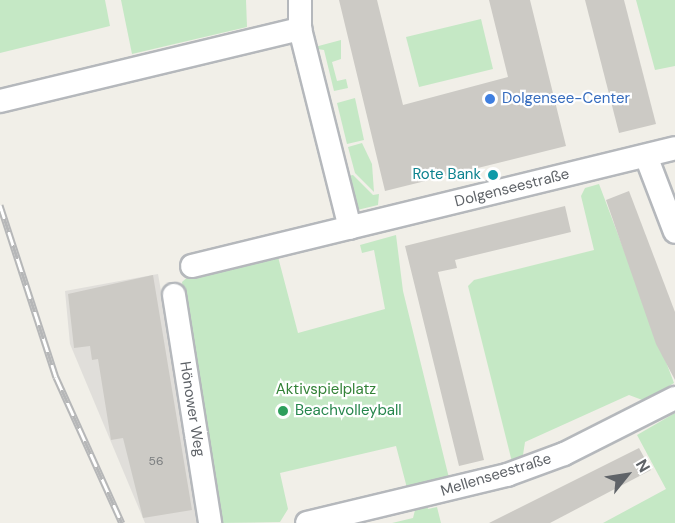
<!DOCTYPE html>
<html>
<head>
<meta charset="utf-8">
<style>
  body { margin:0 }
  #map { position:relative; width:675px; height:523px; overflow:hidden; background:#f1efe8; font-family:"DM Sans",sans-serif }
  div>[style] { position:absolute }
  .industrial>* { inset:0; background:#e0deda }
  .green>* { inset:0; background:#c5e8c5 }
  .building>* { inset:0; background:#cccac5 }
  .roads { filter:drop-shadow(2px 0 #b5b8bc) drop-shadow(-2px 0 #b5b8bc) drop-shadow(0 2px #b5b8bc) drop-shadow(0 -2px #b5b8bc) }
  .minor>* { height:22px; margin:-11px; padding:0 11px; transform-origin:11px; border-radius:11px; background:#fff }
  .rail>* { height:7px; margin-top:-3.5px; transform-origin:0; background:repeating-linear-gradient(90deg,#fff 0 14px,#b6b7b8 0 28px); box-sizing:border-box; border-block:2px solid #b6b7b8 }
  .dots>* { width:16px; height:16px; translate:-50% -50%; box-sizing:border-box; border:3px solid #fff; border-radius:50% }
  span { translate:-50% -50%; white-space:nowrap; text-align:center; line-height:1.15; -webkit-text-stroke:4.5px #fff; paint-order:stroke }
  .number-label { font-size:12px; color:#7a7d7f }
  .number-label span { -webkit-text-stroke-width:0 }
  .shop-label { font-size:15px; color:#366cbe }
  .left { translate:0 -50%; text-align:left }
  .culture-label { font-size:15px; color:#0d838f }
  .right { translate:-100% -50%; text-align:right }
  .street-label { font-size:15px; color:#5f6368 }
  .park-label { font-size:15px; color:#348238 }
  .leisure-label { font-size:15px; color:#27864d }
  .north { position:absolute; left:597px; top:445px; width:60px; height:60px; -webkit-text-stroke:4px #fff; paint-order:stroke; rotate:60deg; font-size:16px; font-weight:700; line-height:24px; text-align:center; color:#5f6368 }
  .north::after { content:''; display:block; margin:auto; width:21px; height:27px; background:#5f6368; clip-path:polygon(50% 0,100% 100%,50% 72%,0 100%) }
</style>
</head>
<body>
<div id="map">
  <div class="industrial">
    <div style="clip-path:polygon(158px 274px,168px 331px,199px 523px,145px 523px,70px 344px,65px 291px)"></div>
  </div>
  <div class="green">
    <div style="clip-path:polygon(0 0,105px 0,110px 26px,0 53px)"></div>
    <div style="clip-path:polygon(121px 0,246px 0,247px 27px,132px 54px)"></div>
    <div style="clip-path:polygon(636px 0,675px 0,675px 66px,655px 70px)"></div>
    <div style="clip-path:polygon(481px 19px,493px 69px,419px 87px,406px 37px)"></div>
    <div style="clip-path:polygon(341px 40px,341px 59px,332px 62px,337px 81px,346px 79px,348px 88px,334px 91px,324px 50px,311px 48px)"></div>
    <div style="clip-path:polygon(355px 98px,364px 140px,347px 144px,337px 103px)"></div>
    <div style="clip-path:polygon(362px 143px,372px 164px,374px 192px,355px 173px,348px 147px)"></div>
    <div style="clip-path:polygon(353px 175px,373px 195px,379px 194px,378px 205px,353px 211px,343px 177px)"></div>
    <div style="clip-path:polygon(599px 184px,674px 383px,645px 401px,629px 395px,525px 442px,523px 455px,512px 462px,468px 286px,474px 280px,594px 250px,581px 196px,585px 188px)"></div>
    <div style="clip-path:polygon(396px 235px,403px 291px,449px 478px,407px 488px,396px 446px,280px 473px,288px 509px,280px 522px,218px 523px,182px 282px,190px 275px,277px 253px,298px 333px,385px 309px,374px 250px,362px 253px,360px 245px)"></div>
    <div style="clip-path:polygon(675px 413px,675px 523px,603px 523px,666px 489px,637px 435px)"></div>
    <div style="clip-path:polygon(426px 503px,428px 509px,437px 507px,441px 523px,392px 523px,413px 518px,416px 506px)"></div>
  </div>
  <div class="building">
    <div style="clip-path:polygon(339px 0,377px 0,403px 105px,508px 77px,489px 0,530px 0,566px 146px,385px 191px)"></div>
    <div style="clip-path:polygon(585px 0,624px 0,656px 124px,619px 133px)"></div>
    <div style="clip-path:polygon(629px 191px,675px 312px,675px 380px,656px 344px,606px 200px)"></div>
    <div style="clip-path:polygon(565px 206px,571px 232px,455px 260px,457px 268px,438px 272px,484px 460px,459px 466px,405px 246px)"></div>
    <div style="clip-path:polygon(153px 275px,192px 510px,143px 518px,123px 438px,111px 440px,98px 359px,92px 360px,90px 346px,74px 348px,68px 294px)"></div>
    <div style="clip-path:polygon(639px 448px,651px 470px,550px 523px,489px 523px)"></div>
  </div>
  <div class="roads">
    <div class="minor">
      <div style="left:300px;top:0;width:29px;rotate:90deg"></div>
      <div style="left:300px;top:29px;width:205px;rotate:75.9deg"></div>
      <div style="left:0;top:101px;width:309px;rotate:-13.5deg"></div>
      <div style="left:646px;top:156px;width:81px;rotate:69.1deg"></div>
      <div style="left:192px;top:266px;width:497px;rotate:-13.7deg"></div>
      <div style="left:174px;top:295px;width:231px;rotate:81deg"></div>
      <div style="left:307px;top:523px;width:206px;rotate:-13.5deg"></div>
      <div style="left:507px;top:475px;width:61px;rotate:-20.2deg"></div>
      <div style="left:564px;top:454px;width:124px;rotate:-26.8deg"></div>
    </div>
  </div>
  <div class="rail">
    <div style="left:0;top:205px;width:181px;rotate:72deg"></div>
    <div style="left:56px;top:377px;width:160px;rotate:65.7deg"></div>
  </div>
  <div class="dots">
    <div style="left:490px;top:99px;background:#3f7fe0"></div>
    <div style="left:493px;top:175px;background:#0f9aa8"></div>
    <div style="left:283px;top:411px;background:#2e9e5b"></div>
  </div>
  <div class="number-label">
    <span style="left:156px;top:462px">56</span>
  </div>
  <div class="shop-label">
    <span class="left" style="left:502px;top:99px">Dolgensee-Center</span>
  </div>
  <div class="culture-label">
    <span class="right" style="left:481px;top:175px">Rote Bank</span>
  </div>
  <div class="street-label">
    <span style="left:512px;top:188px;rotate:-14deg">Dolgenseestraße</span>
    <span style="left:192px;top:409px;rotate:81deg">Hönower Weg</span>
    <span style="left:496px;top:475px;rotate:-17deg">Mellenseestraße</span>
  </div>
  <div class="park-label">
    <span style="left:326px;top:390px">Aktivspielplatz</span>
  </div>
  <div class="leisure-label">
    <span class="left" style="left:295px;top:411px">Beachvolleyball</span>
  </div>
  <div class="north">N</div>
</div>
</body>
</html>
